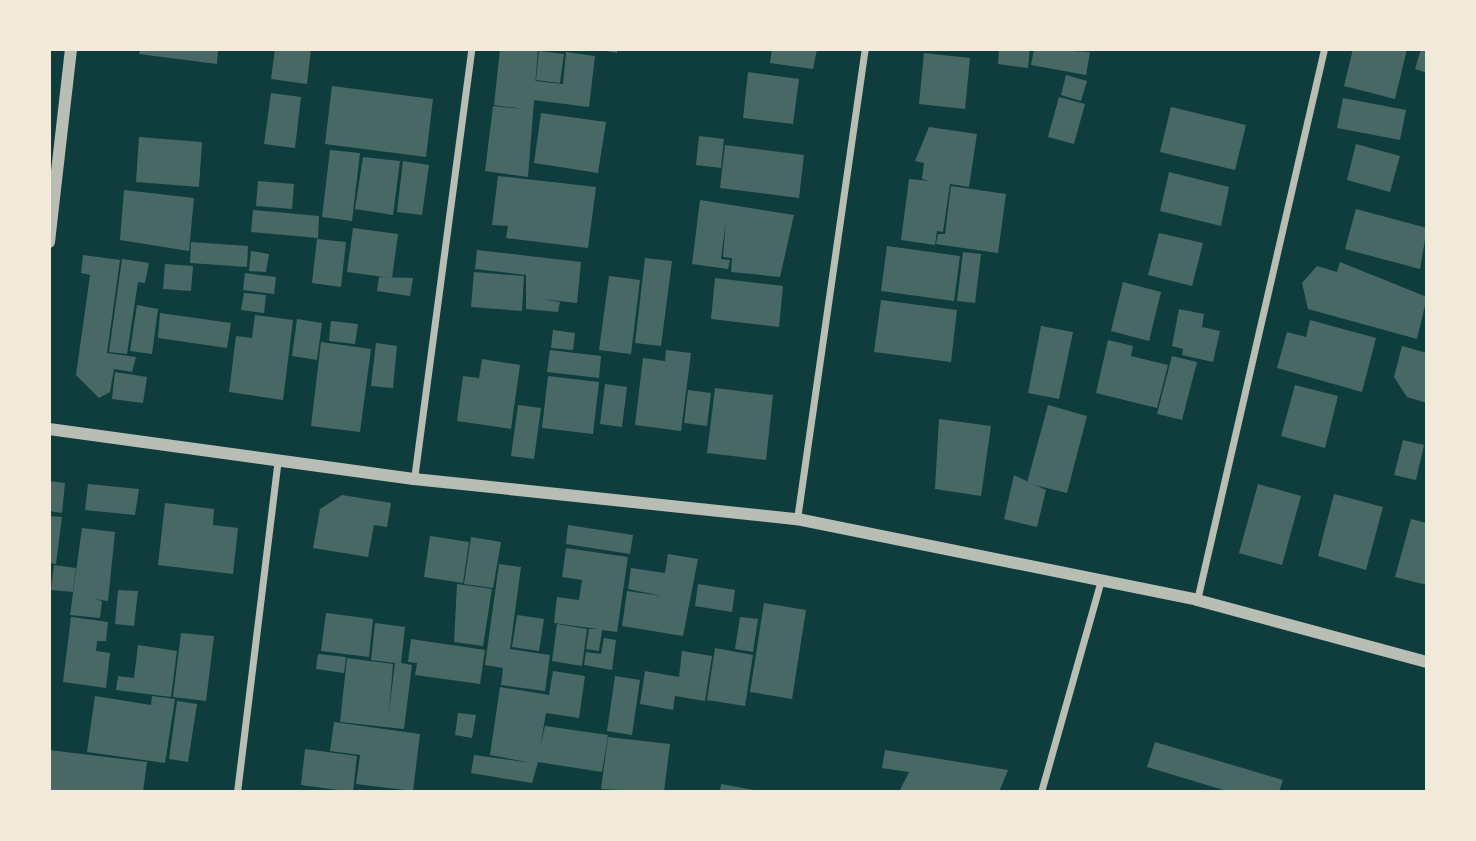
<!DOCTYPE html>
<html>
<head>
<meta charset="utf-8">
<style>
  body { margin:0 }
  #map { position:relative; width:1476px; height:841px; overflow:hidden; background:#0f3d3e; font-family:Lato,sans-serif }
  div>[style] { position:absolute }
  .building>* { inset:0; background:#486865 }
  .minor>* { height:7px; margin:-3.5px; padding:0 3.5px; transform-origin:3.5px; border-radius:3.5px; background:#b8beb3 }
  .tertiary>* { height:12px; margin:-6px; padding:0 6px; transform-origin:6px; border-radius:6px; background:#b8beb3 }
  span { translate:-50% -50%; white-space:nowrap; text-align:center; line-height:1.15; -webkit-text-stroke:6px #f1e9da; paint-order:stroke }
  .frame { position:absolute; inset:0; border:51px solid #f1e9da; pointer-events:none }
</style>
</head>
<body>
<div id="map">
  <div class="building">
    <div style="clip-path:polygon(140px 49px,218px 49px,217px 64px,139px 54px)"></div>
    <div style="clip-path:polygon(275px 49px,311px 49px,307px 84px,271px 79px)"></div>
    <div style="clip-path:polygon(500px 49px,538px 49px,528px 177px,485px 171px,493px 106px,524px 109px,494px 105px)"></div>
    <div style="clip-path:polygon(598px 49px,617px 49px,617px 53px)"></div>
    <div style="clip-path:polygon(772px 49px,817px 49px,813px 69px,770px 63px)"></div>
    <div style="clip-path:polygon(999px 49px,1030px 49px,1028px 68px,998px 64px)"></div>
    <div style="clip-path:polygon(1034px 49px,1090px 52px,1086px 75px,1031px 65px)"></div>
    <div style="clip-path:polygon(1353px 49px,1407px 49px,1395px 99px,1344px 86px)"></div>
    <div style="clip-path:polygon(1421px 49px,1427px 49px,1427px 73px,1415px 69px)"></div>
    <div style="clip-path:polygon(539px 51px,564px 54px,560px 83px,536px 80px)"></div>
    <div style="clip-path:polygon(566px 52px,595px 56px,589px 107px,533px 100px,535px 81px,563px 84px)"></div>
    <div style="clip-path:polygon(924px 53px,970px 58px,965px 109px,919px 104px)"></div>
    <div style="clip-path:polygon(748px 72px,799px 79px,793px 124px,743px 118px)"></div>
    <div style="clip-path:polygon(1066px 75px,1087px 81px,1081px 101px,1061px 95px)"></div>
    <div style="clip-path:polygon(332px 86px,433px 99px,426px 157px,325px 144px)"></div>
    <div style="clip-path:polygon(271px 93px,301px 97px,295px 148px,264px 144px)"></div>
    <div style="clip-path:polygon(1059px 97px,1085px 104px,1074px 144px,1048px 137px)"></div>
    <div style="clip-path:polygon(1343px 98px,1406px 110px,1400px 140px,1337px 128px)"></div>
    <div style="clip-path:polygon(1171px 107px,1246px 125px,1235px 170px,1160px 152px)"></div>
    <div style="clip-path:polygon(541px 113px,606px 122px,598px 173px,534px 163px)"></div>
    <div style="clip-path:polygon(929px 127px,977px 134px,969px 187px,950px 184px,943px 232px,937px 231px,935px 245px,901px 240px,909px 179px,930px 181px,922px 179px,924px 163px,915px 161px)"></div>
    <div style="clip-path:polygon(699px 136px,724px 139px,721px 168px,696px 165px)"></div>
    <div style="clip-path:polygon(139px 137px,202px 142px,199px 187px,136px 182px)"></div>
    <div style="clip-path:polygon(1356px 144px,1400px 156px,1390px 192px,1347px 180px)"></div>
    <div style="clip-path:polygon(725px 145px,804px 155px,799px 198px,720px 188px)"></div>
    <div style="clip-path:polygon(330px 150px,360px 153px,352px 221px,322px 217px)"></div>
    <div style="clip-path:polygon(363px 157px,400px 161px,393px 215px,355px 209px)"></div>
    <div style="clip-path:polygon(403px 161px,429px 165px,422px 215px,397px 212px)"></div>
    <div style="clip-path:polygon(1169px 172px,1229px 187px,1221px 226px,1160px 211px)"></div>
    <div style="clip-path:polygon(498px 176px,596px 187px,588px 248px,506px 238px,508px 226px,492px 225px)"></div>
    <div style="clip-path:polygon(258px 181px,294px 184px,292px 209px,256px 206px)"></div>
    <div style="clip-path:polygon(951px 186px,1006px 194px,998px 253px,936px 244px,938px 234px,945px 234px)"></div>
    <div style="clip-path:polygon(124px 190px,194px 198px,189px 251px,120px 240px)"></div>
    <div style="clip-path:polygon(700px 200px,794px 215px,780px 277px,731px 272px,732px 258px,723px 257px,726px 220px,721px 259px,730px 260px,728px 269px,692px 264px)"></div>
    <div style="clip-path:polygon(1356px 209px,1427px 228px,1420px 269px,1345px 249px)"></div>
    <div style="clip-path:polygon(253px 210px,319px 216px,318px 238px,251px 232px)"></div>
    <div style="clip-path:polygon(353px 228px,398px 234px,392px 278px,347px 272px)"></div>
    <div style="clip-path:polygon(1159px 233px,1203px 243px,1192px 286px,1148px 275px)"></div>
    <div style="clip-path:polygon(317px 239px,346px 242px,341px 287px,312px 283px)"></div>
    <div style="clip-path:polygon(191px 242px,248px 246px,247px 267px,190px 263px)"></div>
    <div style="clip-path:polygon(887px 246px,960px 256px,954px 301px,881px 291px)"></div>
    <div style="clip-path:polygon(477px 250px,581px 262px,577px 303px,542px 299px,560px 302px,558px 312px,526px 309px,526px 275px,475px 269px)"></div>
    <div style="clip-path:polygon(251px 251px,269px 254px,266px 272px,249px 271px)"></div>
    <div style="clip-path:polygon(963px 252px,981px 254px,975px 303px,957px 301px)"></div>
    <div style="clip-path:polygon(83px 255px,120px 260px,107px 353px,136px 357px,132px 372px,114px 369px,110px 392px,99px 398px,76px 375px,90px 275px,81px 273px)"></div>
    <div style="clip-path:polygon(645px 258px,672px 261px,661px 346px,635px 343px)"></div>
    <div style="clip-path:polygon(122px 259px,149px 263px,145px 283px,138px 282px,127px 354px,109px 352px)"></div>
    <div style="clip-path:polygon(1340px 262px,1427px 297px,1417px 339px,1308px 309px,1302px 283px,1317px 266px,1337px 272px)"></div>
    <div style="clip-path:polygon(165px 264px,193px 266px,191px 291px,163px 289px)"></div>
    <div style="clip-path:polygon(474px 272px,524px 276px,522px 311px,471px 307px)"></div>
    <div style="clip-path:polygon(245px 273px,276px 277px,274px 294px,243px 290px)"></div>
    <div style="clip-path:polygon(609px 276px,640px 280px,631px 354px,599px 350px)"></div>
    <div style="clip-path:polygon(379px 277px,413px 278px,410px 296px,377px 291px)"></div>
    <div style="clip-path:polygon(715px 278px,783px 286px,779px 327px,711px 319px)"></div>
    <div style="clip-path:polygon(1123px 282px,1161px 292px,1149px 341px,1111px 331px)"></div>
    <div style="clip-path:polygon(244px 293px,266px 295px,264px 313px,241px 310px)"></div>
    <div style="clip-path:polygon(881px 300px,957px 310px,951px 362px,874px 352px)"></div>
    <div style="clip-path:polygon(137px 305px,158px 309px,152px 354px,130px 351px)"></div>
    <div style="clip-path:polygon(1179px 309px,1204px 314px,1202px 327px,1220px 331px,1213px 362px,1182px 355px,1183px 349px,1172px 346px)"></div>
    <div style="clip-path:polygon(160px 313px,231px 323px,227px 348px,158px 338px)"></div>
    <div style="clip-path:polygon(255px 315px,293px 320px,283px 400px,229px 392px,236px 336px,252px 338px)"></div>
    <div style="clip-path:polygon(297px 319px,322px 323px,317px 360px,292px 356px)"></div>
    <div style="clip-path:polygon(1310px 320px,1376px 338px,1362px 392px,1277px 368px,1287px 332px,1306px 337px)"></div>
    <div style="clip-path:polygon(331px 321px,358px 324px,355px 344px,329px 341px)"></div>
    <div style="clip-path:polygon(1041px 326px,1073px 332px,1059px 399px,1028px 393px)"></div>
    <div style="clip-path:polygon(553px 330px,575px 333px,573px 350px,551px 348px)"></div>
    <div style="clip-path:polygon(1108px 340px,1133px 346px,1131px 356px,1168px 365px,1157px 408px,1096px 393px)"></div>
    <div style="clip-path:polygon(321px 342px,371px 349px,360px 432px,311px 426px)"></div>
    <div style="clip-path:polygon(376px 343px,397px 346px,393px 388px,371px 386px)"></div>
    <div style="clip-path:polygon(1402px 346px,1427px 353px,1427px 403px,1407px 397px,1394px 377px)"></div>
    <div style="clip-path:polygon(550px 350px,601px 356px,599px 378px,547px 372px)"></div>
    <div style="clip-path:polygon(666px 350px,691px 353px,681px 431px,635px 425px,643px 358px,665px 361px)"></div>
    <div style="clip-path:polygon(1172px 356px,1197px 362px,1182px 420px,1157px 414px)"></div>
    <div style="clip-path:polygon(482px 359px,520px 365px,511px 429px,457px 421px,463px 376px,479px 378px)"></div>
    <div style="clip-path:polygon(115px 372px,147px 377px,143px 403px,112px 399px)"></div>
    <div style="clip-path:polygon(548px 376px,599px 382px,593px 434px,542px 428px)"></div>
    <div style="clip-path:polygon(605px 384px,627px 387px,622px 427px,600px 424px)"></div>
    <div style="clip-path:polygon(1295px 385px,1338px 396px,1325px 448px,1281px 436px)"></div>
    <div style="clip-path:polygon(715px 388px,773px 395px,766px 460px,707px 453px)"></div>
    <div style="clip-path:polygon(688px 390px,711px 393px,707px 426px,684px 423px)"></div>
    <div style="clip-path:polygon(518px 405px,541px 408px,534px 459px,511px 456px)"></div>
    <div style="clip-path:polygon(1048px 405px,1087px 416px,1067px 493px,1027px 483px)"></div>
    <div style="clip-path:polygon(939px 419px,991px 426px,981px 496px,935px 489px)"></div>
    <div style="clip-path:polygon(1403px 440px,1424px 445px,1416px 480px,1394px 475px)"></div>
    <div style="clip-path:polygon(1014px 475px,1046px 490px,1037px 527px,1004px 519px)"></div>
    <div style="clip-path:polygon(49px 481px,65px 483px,62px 513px,49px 511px)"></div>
    <div style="clip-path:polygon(88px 484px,139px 489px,135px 515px,85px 510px)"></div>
    <div style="clip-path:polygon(1258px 484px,1301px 496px,1282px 565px,1239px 553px)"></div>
    <div style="clip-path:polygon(1334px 494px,1383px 507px,1366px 570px,1318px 556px)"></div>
    <div style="clip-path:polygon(342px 495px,391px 503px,387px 527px,374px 525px,368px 557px,313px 548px,320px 509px)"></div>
    <div style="clip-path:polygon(165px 503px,214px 509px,213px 525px,238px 528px,233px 574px,158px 565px)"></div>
    <div style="clip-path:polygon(49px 516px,62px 517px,56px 564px,49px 563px)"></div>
    <div style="clip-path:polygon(1411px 519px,1427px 523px,1427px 585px,1395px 577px)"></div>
    <div style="clip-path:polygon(568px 525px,633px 535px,630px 554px,566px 544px)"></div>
    <div style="clip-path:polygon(82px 528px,115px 532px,108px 601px,95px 599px,102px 601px,100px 618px,70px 615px)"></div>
    <div style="clip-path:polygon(430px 536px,469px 542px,463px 583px,424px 577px)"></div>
    <div style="clip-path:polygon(471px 537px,501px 542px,493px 588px,464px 584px)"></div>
    <div style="clip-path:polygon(566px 548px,628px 557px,617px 632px,602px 630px,599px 651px,586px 649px,589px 629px,598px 629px,554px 623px,557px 597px,579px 600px,582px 580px,562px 577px)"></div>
    <div style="clip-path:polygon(668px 554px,698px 559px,683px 636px,622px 626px,627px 591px,662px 596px,628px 589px,631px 568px,665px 573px)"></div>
    <div style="clip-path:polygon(499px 564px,521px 567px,510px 649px,550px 655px,545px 691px,501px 685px,503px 668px,485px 665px)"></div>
    <div style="clip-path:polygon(54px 565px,76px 568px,73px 592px,51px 590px)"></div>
    <div style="clip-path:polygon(457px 584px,492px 589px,483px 646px,454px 642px)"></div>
    <div style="clip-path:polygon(698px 584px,735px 590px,732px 612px,695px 606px)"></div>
    <div style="clip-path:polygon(118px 590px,138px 591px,134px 626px,115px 624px)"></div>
    <div style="clip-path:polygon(764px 603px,806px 610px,792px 699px,750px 692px)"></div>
    <div style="clip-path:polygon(326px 613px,373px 619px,369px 657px,321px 651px)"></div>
    <div style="clip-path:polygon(517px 615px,544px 619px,539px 651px,512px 647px)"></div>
    <div style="clip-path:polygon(71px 617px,108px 622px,106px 641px,97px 641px,96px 651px,110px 653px,106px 688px,63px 682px)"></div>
    <div style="clip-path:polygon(740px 617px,758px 619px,753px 652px,735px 649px)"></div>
    <div style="clip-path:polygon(375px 623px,405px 627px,401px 663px,412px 665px,404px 729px,340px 722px,347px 658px,393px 664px,389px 712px,395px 663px,371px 660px)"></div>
    <div style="clip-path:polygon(557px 624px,587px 629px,582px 666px,552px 661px)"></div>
    <div style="clip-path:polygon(181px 633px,214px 636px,206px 701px,173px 697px)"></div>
    <div style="clip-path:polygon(604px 638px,616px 640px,612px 670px,584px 665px,586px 652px,601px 654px)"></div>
    <div style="clip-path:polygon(411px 639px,485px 650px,480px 684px,415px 675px,417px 663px,408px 662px)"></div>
    <div style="clip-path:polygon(138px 645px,177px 651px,171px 697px,116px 690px,118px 676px,134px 678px)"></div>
    <div style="clip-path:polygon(715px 648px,753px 655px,745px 706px,707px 700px)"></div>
    <div style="clip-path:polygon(682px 651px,712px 656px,705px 701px,675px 696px,673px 710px,640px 704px,645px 671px,679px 677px)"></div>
    <div style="clip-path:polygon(318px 654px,346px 657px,344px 673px,316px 669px)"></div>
    <div style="clip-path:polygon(553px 671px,585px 676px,579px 718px,546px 713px,540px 748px,545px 726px,608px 735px,602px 772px,538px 762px,532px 783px,471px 773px,474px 755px,532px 763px,490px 755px,500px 687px,549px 695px)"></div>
    <div style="clip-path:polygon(615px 676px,640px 680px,632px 735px,607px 731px)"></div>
    <div style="clip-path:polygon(95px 696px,151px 705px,152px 696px,175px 699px,165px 763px,87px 752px)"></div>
    <div style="clip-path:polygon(177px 701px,197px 704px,188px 762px,169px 759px)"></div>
    <div style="clip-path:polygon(458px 713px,476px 715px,472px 738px,455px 735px)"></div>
    <div style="clip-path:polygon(334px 722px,420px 734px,413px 791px,356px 784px,360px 755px,330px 751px)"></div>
    <div style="clip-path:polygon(608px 737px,670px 744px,664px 792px,601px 789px)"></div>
    <div style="clip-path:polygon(1155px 742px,1283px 780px,1279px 792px,1230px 792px,1147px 767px)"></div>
    <div style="clip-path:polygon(305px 749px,357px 756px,353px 792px,301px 785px)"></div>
    <div style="clip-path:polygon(49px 750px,147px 762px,143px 792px,49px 792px)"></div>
    <div style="clip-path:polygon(885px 750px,1008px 770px,999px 792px,899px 792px,909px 772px,882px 768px)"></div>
    <div style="clip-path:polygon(721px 784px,760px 791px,760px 792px,720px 792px)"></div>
  </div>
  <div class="minor">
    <div style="left:414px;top:479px;width:434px;rotate:-82.4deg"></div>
    <div style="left:797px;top:519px;width:475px;rotate:-81.8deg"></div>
    <div style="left:1197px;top:600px;width:565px;rotate:-77.02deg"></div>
    <div style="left:237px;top:792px;width:336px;rotate:-83deg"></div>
    <div style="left:1041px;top:792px;width:220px;rotate:-74.2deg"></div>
  </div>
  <div class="tertiary">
    <div style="left:49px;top:242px;width:194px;rotate:-83.5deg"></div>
    <div style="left:49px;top:429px;width:368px;rotate:7.8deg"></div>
    <div style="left:414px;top:479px;width:385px;rotate:6deg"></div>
    <div style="left:797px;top:519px;width:408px;rotate:11.4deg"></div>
    <div style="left:1197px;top:600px;width:238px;rotate:15.1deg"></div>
  </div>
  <div class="frame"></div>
</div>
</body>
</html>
